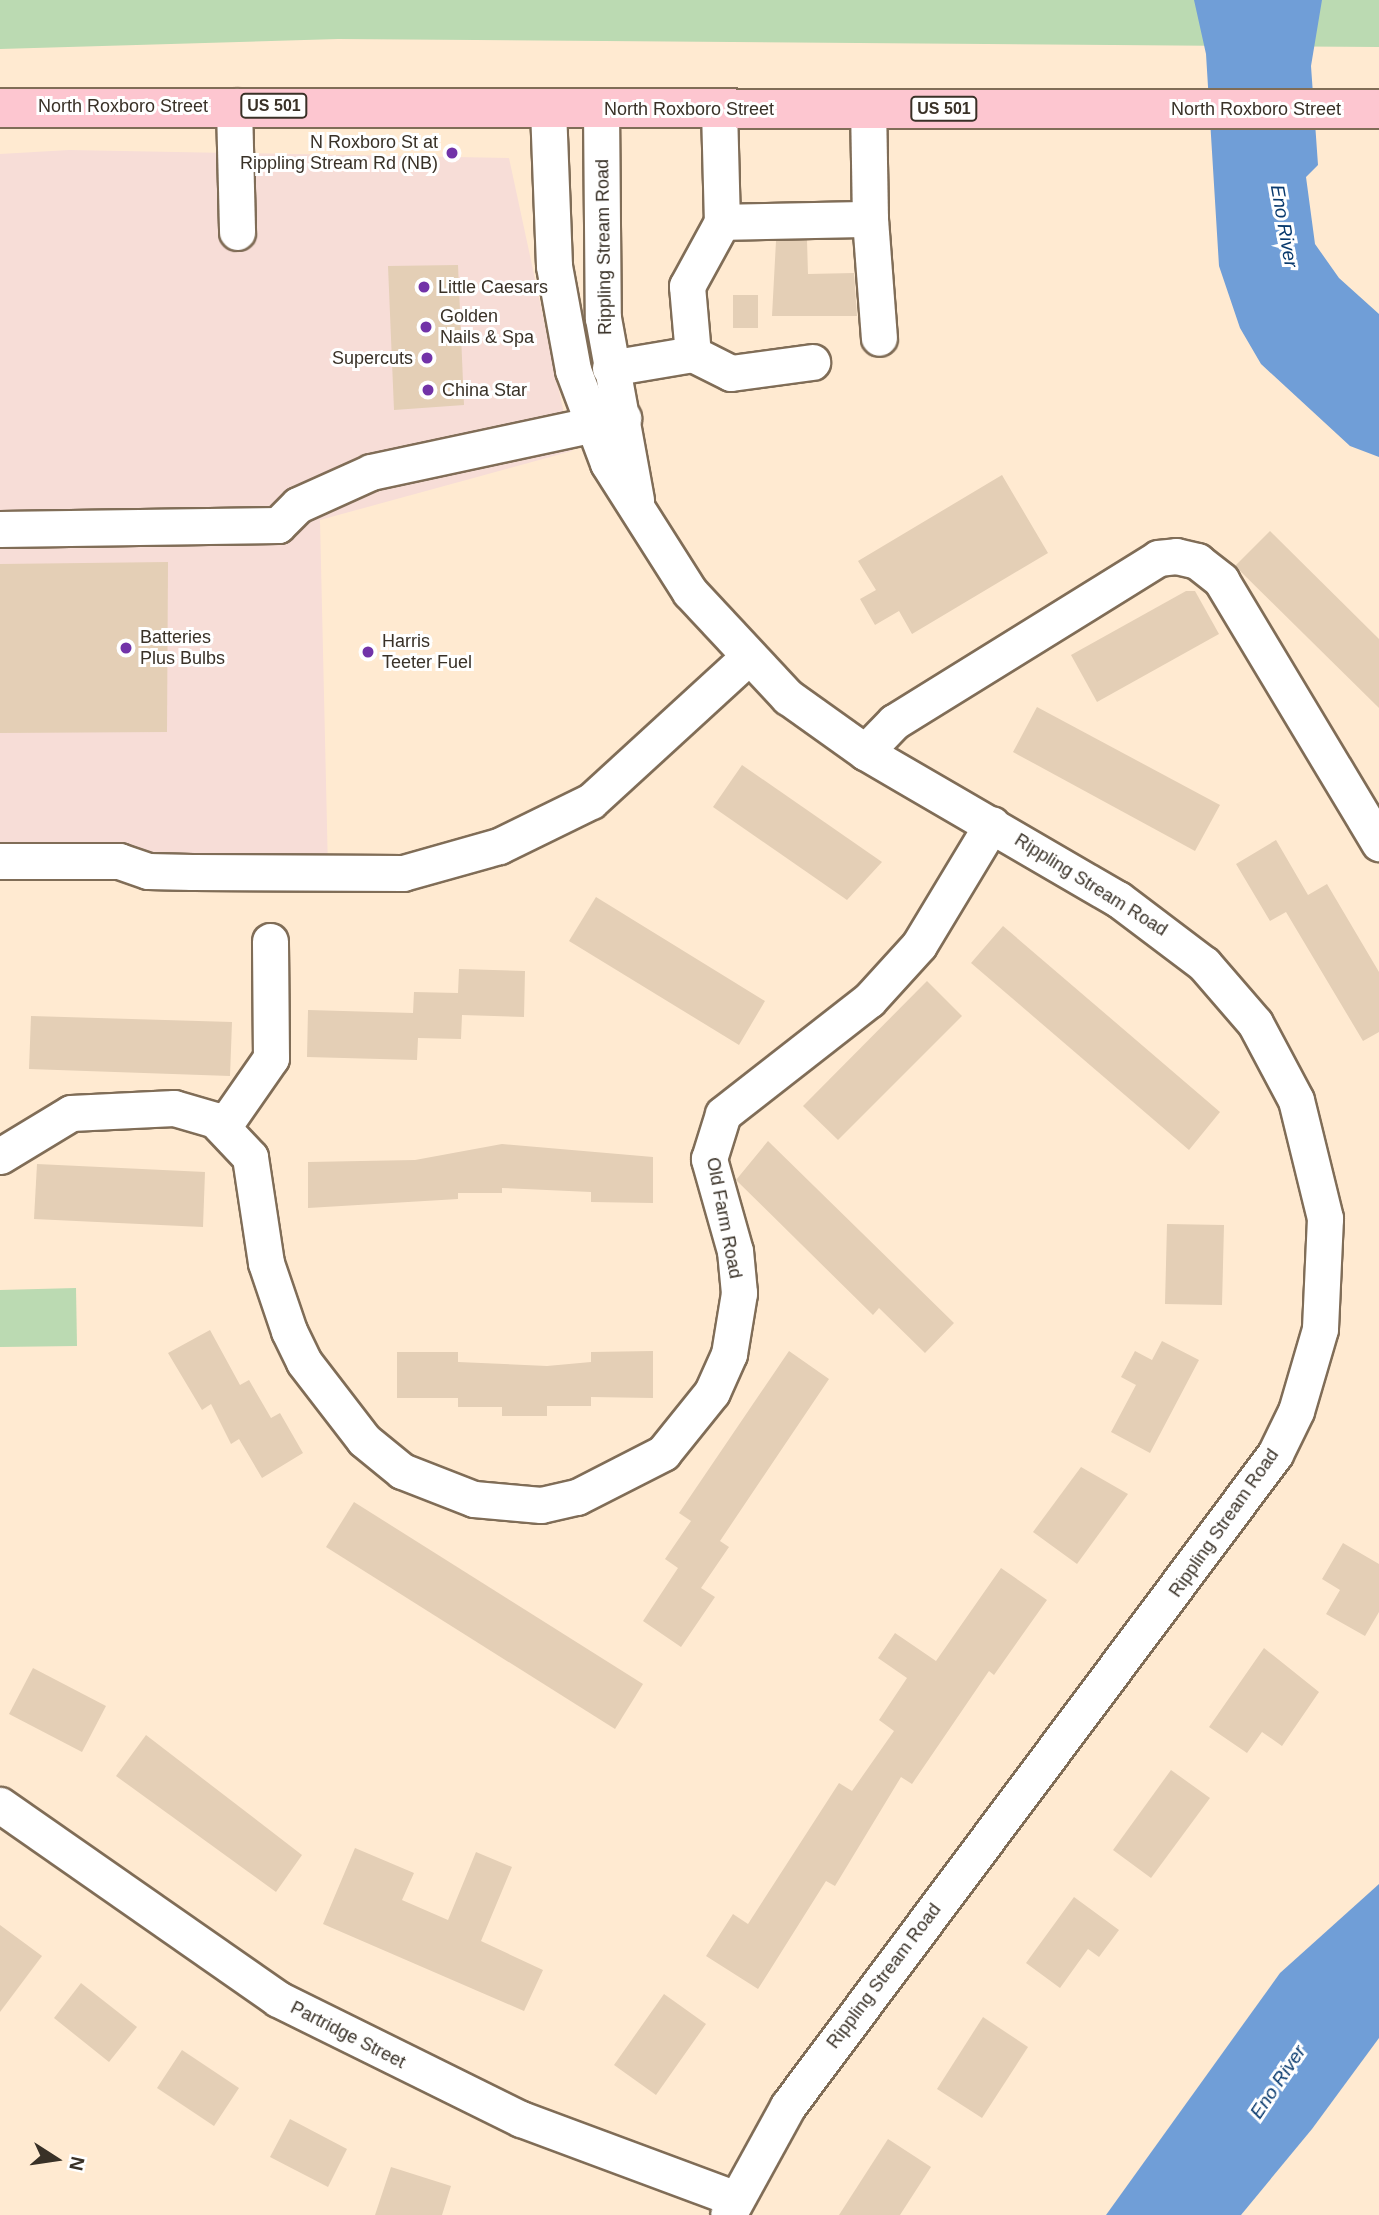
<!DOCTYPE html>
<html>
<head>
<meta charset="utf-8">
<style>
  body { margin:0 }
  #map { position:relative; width:1379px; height:2215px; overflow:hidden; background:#ffead1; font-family:Helvetica,sans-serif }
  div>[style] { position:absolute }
  .commercial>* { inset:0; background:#f7ddd7 }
  .green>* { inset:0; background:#bbdab2 }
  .water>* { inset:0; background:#709ed7 }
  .building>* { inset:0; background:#e4cfb6 }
  .roads { filter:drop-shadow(2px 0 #806d57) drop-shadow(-2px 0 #806d57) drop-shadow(0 2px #806d57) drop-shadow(0 -2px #806d57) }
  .minor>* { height:35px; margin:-17.5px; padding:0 17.5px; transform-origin:17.5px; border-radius:17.5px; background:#fff }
  .highway>* { height:38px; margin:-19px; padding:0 19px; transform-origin:19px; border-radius:19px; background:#fdc6d0 }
  .dots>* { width:19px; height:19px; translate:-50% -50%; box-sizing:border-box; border:4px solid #fff; border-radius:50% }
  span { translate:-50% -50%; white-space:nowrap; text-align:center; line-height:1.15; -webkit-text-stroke:6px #fff; paint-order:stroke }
  .shield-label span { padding:2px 5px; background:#fff; border:2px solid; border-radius:5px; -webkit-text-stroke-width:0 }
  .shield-label { font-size:16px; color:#393127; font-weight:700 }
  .street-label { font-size:18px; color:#393127 }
  .poi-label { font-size:18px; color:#393127 }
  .right { translate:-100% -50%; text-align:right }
  .left { translate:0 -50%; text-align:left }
  .water-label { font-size:19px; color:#08396d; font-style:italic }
  .north { position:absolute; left:21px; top:2124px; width:70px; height:70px; -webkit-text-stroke:5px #fff; paint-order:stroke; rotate:102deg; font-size:19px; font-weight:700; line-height:28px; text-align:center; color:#393127 }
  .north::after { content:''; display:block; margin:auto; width:24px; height:32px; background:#393127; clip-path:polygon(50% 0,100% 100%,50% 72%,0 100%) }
</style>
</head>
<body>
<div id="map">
  <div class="commercial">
    <div style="clip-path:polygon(69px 150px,509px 158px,572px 451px,320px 520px,328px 870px,0 879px,0 154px)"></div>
  </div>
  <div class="green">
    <div style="clip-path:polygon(0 0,1379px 0,1379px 47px,338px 39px,0 49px)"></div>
    <div style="clip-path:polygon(76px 1288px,77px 1346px,0 1347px,0 1290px)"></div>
  </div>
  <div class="water">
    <div style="clip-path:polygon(1194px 0,1322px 0,1311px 66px,1318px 165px,1306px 177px,1315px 244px,1339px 278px,1379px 314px,1379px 457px,1350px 446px,1261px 364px,1240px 328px,1219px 266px,1206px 54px)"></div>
    <div style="clip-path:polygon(1379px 1884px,1379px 2038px,1312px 2129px,1241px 2215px,1106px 2215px,1280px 1973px)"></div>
  </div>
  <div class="building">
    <div style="clip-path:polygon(807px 240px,808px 274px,854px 273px,857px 316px,772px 316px,776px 241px)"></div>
    <div style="clip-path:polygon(458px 265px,464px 405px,394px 410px,388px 266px)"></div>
    <div style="clip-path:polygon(733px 295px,758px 295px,758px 328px,733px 328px)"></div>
    <div style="clip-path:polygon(1002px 475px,1048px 553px,912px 634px,899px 611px,875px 625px,860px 599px,876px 590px,858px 561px)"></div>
    <div style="clip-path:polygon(1270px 531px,1379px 639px,1379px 708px,1235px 566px)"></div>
    <div style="clip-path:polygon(168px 562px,167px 732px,0 733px,0 564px)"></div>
    <div style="clip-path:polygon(1186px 591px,1195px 591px,1219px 634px,1097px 702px,1071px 655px)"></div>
    <div style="clip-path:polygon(1037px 707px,1220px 805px,1195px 851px,1013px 752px)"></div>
    <div style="clip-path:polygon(742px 765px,882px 862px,847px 900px,713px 807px)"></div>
    <div style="clip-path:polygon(1276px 840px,1308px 895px,1327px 884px,1379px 972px,1379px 1032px,1363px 1041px,1286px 912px,1270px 921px,1236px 864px)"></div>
    <div style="clip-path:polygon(596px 897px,765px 1001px,739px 1045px,569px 941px)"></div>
    <div style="clip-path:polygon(1003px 926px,1220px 1112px,1189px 1150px,971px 963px)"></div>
    <div style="clip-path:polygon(459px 969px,525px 971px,524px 1017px,462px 1015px,461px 1039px,418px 1038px,417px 1060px,307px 1057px,308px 1010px,413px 1013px,414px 992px,458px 993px)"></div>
    <div style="clip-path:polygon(927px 981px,962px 1016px,838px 1140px,803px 1106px)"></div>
    <div style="clip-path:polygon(31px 1016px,232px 1022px,230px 1076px,29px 1069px)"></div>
    <div style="clip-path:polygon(768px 1141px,954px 1323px,925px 1353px,879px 1308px,873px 1315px,736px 1180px)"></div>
    <div style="clip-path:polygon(502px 1144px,653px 1157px,653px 1203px,591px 1202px,591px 1192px,502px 1188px,502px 1193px,458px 1193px,458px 1199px,308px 1208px,308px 1162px,415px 1160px)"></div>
    <div style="clip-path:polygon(37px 1164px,205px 1172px,203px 1227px,34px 1219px)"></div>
    <div style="clip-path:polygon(1167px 1224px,1224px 1225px,1222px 1305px,1165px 1304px)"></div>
    <div style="clip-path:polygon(210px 1330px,240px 1385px,249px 1380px,271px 1418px,280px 1413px,303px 1453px,262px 1478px,239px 1439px,231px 1444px,211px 1404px,202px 1410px,168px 1353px)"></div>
    <div style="clip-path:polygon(1162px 1341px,1199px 1360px,1150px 1453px,1111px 1432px,1136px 1385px,1121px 1377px,1135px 1351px,1152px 1360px)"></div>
    <div style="clip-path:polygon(653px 1351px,653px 1398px,591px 1397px,591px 1406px,547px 1406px,547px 1416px,502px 1416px,502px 1407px,458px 1407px,458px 1398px,397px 1398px,397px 1352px,458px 1352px,458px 1362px,547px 1366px,591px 1362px,591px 1352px)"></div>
    <div style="clip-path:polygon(789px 1351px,829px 1379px,720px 1541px,729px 1547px,701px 1588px,715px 1597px,681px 1647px,643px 1621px,678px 1568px,665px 1559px,691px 1521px,679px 1513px)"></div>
    <div style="clip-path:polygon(1081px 1467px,1128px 1494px,1077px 1564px,1033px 1532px)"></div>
    <div style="clip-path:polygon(354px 1502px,643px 1684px,615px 1729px,326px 1547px)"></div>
    <div style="clip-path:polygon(1343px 1543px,1379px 1564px,1379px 1612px,1365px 1636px,1326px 1614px,1340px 1590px,1322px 1579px)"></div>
    <div style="clip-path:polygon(1001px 1568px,1047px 1600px,994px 1675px,989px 1671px,912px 1784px,901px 1777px,835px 1886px,826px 1881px,758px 1989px,706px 1956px,733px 1914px,748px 1924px,839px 1783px,852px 1791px,894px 1731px,879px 1720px,907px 1678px,878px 1658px,895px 1633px,936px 1661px)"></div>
    <div style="clip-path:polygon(1264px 1648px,1319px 1692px,1282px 1746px,1262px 1732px,1247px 1753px,1209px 1727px)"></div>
    <div style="clip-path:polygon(33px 1668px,106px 1706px,82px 1752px,9px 1714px)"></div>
    <div style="clip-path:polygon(146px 1735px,302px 1855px,276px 1892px,116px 1776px)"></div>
    <div style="clip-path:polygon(1171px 1770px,1210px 1798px,1151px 1878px,1113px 1850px)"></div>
    <div style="clip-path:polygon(355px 1848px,414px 1873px,402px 1900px,448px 1920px,476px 1852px,512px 1867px,481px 1941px,543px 1970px,524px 2011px,323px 1924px)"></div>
    <div style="clip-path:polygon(1074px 1897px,1119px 1930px,1099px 1957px,1088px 1949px,1060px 1988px,1026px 1963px)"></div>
    <div style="clip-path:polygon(0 1925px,42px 1956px,0 2012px)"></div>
    <div style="clip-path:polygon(81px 1983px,137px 2027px,109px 2062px,54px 2018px)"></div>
    <div style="clip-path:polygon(664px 1994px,706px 2024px,656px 2095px,614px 2065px)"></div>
    <div style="clip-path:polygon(983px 2017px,1028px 2047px,982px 2118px,937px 2089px)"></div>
    <div style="clip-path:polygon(182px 2050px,239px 2088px,214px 2126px,157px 2088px)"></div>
    <div style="clip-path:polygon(290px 2119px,347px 2149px,328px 2187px,270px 2157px)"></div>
    <div style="clip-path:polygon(888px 2139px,931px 2167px,900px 2215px,839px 2215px)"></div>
    <div style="clip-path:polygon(391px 2167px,451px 2186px,442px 2215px,375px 2215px)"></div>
  </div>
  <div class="roads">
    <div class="minor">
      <div style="left:234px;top:106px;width:126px;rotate:88.6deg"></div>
      <div style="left:548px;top:109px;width:157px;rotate:87.8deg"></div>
      <div style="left:554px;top:266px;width:106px;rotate:79.6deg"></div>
      <div style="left:573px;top:370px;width:99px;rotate:69.4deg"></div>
      <div style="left:608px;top:463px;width:153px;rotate:57.6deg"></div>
      <div style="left:690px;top:592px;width:144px;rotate:47deg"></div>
      <div style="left:788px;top:697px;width:95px;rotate:35.5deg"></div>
      <div style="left:865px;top:752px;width:293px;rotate:30.2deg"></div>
      <div style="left:1118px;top:899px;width:108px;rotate:37.1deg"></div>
      <div style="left:1204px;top:964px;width:78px;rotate:49.2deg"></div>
      <div style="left:1255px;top:1023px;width:87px;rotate:62deg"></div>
      <div style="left:1296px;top:1100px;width:122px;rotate:76.2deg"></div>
      <div style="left:1325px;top:1218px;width:111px;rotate:92.6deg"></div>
      <div style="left:1320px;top:1329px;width:85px;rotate:106.3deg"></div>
      <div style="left:1296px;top:1411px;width:48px;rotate:116deg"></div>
      <div style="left:1275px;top:1454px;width:814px;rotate:126.76deg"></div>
      <div style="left:788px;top:2106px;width:124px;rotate:118.8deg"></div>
      <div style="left:601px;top:109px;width:209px;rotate:89.5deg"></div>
      <div style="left:603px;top:318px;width:185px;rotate:79.7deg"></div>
      <div style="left:719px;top:109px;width:113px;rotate:88.5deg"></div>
      <div style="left:722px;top:222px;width:73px;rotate:118.7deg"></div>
      <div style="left:687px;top:286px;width:68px;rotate:85deg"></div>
      <div style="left:693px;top:354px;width:42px;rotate:26.6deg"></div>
      <div style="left:731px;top:373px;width:82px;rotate:-7.7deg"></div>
      <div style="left:870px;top:219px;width:119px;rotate:85.7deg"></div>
      <div style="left:722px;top:222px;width:148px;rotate:-1.2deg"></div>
      <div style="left:870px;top:219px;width:110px;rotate:-91deg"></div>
      <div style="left:610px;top:368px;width:84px;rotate:-9.6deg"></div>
      <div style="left:0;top:529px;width:278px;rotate:-0.8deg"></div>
      <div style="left:278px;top:525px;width:28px;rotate:-45deg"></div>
      <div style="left:298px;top:505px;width:80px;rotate:-24.3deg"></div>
      <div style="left:371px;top:472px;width:258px;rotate:-12.1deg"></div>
      <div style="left:865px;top:752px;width:42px;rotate:-46deg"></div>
      <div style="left:894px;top:722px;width:311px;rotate:-31.8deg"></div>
      <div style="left:1158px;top:558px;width:18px;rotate:-6deg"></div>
      <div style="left:1176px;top:556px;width:22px;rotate:13deg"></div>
      <div style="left:1197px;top:561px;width:31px;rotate:38deg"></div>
      <div style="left:1221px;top:580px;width:307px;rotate:59deg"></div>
      <div style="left:0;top:861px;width:119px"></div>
      <div style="left:119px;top:861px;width:31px;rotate:19deg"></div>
      <div style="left:148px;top:871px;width:44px;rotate:1.3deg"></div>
      <div style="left:192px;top:872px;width:211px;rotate:0.3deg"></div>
      <div style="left:403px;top:873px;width:100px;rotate:-15.7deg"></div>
      <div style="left:499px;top:846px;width:102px;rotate:-26.1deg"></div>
      <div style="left:591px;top:801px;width:210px;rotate:-42.5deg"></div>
      <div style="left:223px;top:1127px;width:84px;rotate:-55.2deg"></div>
      <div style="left:271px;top:1058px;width:117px;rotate:-90.5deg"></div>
      <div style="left:0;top:1156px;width:83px;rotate:-31.2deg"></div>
      <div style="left:71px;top:1113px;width:103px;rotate:-2.8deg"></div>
      <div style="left:174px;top:1108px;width:43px;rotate:16.3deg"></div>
      <div style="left:215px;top:1120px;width:51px;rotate:46.6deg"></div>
      <div style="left:250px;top:1157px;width:107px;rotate:81.4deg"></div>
      <div style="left:266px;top:1263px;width:72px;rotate:71.3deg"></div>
      <div style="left:289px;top:1331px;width:34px;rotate:64deg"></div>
      <div style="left:304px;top:1362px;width:98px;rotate:52.4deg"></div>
      <div style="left:364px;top:1440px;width:49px;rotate:39.2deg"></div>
      <div style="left:402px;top:1471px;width:77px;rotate:21.3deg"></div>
      <div style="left:474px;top:1499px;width:67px;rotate:5.1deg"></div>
      <div style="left:541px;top:1505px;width:37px;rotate:-13deg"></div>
      <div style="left:577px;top:1497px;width:97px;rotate:-27.1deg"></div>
      <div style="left:663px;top:1453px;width:78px;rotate:-51.2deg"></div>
      <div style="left:712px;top:1392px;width:42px;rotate:-65.9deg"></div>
      <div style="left:729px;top:1354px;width:62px;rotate:-80.7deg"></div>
      <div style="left:739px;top:1293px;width:42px;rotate:-95.4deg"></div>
      <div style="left:735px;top:1251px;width:96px;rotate:-105.8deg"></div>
      <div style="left:709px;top:1159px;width:47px;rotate:-72.7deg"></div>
      <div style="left:723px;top:1114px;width:185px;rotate:-38deg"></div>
      <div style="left:869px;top:1000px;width:74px;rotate:-47.7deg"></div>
      <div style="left:919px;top:945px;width:141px;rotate:-58.9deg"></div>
      <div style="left:0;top:1805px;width:339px;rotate:34.9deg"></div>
      <div style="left:278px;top:1999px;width:271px;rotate:26.3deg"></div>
      <div style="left:521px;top:2119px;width:226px;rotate:20.4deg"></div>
    </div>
    <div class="highway">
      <div style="left:0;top:108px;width:1379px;rotate:0.04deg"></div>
    </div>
  </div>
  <div class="dots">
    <div style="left:452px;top:153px;background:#7233a8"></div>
    <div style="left:424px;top:287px;background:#7233a8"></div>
    <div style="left:426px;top:327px;background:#7233a8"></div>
    <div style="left:427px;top:358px;background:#7233a8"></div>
    <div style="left:428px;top:390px;background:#7233a8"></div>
    <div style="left:126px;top:648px;background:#7233a8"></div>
    <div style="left:368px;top:652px;background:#7233a8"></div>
  </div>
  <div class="shield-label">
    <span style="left:274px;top:106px">US 501</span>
    <span style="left:944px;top:109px">US 501</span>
  </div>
  <div class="street-label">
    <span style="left:123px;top:106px">North Roxboro Street</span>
    <span style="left:689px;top:109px">North Roxboro Street</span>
    <span style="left:1256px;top:109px">North Roxboro Street</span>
    <span style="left:604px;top:247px;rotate:-91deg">Rippling Stream Road</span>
    <span style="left:1091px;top:885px;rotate:32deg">Rippling Stream Road</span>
    <span style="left:724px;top:1218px;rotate:79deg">Old Farm Road</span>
    <span style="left:1224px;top:1523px;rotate:-55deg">Rippling Stream Road</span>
    <span style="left:884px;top:1976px;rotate:-53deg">Rippling Stream Road</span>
    <span style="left:348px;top:2035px;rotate:27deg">Partridge Street</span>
  </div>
  <div class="poi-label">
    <span class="right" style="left:438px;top:153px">N Roxboro St at<br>Rippling Stream Rd (NB)</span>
    <span class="left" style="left:438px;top:287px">Little Caesars</span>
    <span class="left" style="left:440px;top:327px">Golden<br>Nails &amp; Spa</span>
    <span class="right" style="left:413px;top:358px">Supercuts</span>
    <span class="left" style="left:442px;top:390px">China Star</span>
    <span class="left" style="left:140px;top:648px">Batteries<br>Plus Bulbs</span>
    <span class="left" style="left:382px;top:652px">Harris<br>Teeter Fuel</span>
  </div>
  <div class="water-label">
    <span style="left:1284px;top:226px;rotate:80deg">Eno River</span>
    <span style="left:1278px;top:2082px;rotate:-56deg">Eno River</span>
  </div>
  <div class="north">N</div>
</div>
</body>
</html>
